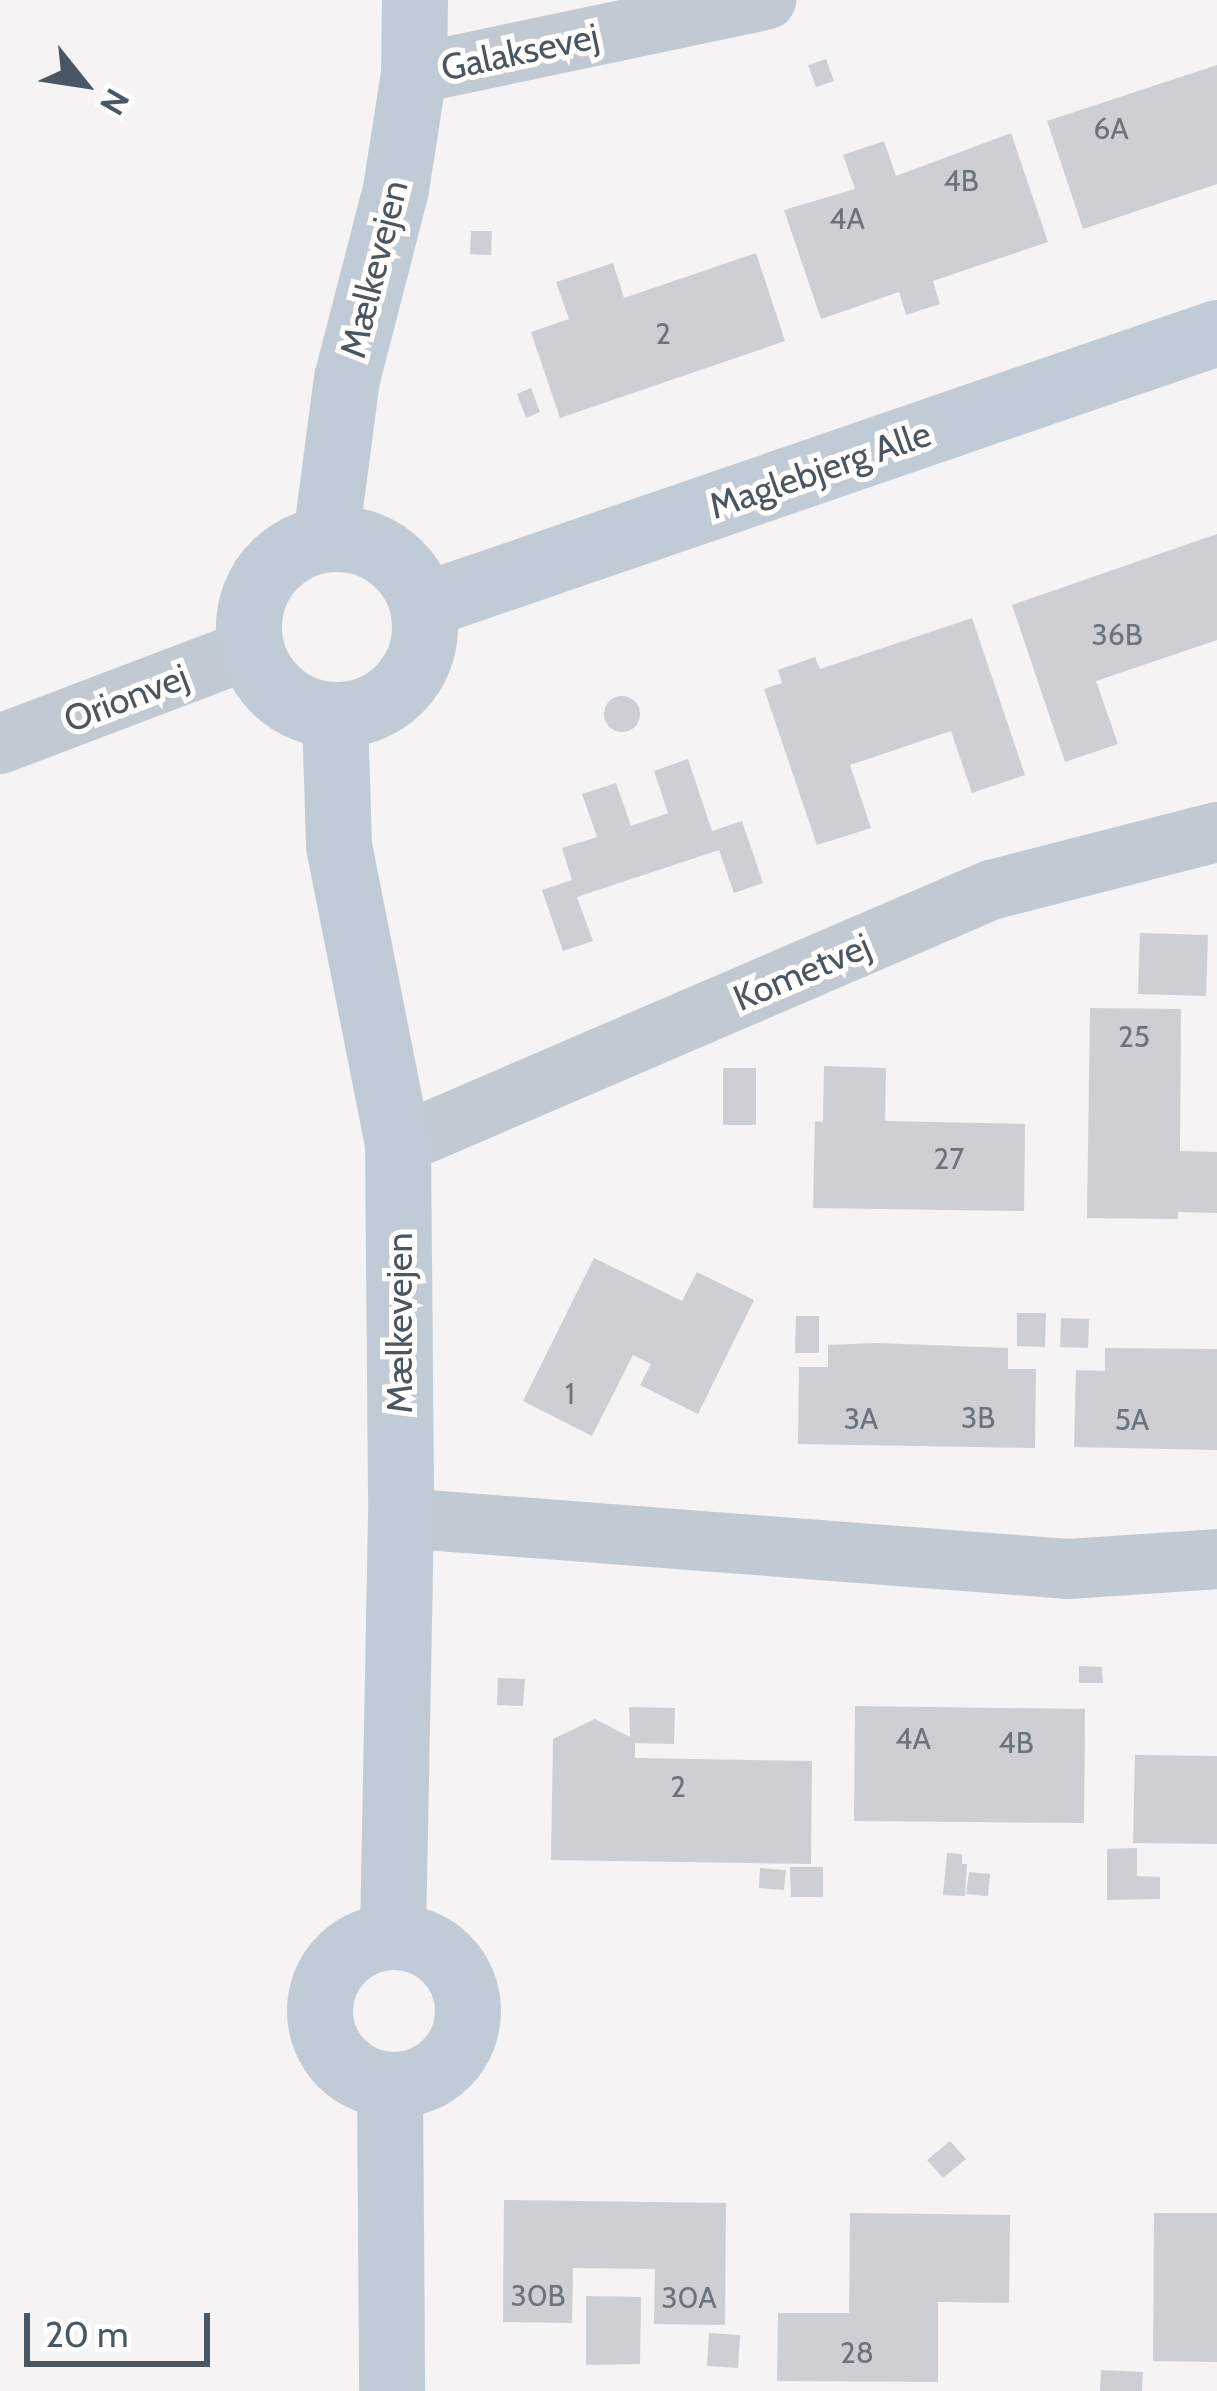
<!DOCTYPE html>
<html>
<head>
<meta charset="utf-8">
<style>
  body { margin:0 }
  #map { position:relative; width:1217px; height:2391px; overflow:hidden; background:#f5f3f3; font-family:Cabin,sans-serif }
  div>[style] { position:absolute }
  .building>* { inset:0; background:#cdcfd5 }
  .round { border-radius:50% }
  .street>* { height:60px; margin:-30px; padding:0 30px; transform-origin:30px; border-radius:30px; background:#c1cad2 }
  .secondary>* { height:66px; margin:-33px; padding:0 33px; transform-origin:33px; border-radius:33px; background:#c1cbd6 }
  .secondary>.ring { margin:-33px; padding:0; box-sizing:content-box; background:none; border:66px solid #c1cbd6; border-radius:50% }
  span { translate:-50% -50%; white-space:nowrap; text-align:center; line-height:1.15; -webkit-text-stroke:10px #fff; paint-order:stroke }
  .number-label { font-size:30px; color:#6b747e }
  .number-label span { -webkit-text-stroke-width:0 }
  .street-label { font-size:36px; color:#4a5661 }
  .north { position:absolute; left:24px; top:24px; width:120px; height:120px; -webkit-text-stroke:9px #fff; paint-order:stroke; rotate:120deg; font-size:33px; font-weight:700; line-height:48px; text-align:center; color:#4a5661 }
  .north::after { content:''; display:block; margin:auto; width:42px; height:54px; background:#4a5661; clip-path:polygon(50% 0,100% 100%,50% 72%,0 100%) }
  .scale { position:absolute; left:24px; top:2313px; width:186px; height:54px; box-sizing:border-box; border:6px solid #4a5661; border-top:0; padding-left:15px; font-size:36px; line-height:42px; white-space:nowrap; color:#4a5661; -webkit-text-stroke:9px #fff; paint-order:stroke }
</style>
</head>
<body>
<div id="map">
  <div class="building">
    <div style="clip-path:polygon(826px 59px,834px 81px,816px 87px,808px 65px)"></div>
    <div style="clip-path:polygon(1217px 65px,1217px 184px,1083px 229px,1047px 121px)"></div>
    <div style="clip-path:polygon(1011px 133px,1048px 242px,933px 281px,940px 304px,906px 315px,899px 292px,821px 319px,784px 210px,855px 189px,843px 155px,884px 141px,896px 176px)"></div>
    <div style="clip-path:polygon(471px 231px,492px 231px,491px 255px,470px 254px)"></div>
    <div style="clip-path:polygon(756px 253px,785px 341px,560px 418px,531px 332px,569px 319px,556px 282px,613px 263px,624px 298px)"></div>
    <div style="clip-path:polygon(531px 388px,540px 412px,526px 418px,517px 394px)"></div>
    <div style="clip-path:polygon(1217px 534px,1217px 640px,1096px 681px,1118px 744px,1065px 762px,1012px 605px)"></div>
    <div style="clip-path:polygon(972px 618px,1025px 775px,972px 793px,951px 731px,850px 765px,871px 828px,817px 845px,764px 689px,782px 683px,778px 670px,815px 657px,820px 669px)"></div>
    <div class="round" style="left:604px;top:696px;width:36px;height:36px"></div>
    <div style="clip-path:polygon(688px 759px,712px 831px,742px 821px,763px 883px,734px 893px,719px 850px,577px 897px,593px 941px,563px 951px,542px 890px,572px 880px,562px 848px,597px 837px,582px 794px,616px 783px,631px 826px,668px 813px,654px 771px)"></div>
    <div style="clip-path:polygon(1140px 933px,1208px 935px,1206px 996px,1138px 994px)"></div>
    <div style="clip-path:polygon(1090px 1008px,1181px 1009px,1180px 1151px,1217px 1152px,1217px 1213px,1178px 1212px,1178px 1219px,1087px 1218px)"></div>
    <div style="clip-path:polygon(824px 1066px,886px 1068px,885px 1121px,1025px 1124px,1024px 1211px,813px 1208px,815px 1121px,823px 1122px)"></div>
    <div style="clip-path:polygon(723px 1068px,756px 1068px,756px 1125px,723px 1125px)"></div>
    <div style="clip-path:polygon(594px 1258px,682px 1301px,697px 1272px,754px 1300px,698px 1414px,640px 1385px,651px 1364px,633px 1355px,592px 1436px,523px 1401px)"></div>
    <div style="clip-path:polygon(1017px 1313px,1046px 1313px,1045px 1347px,1017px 1346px)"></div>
    <div style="clip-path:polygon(796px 1316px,819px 1316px,819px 1353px,795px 1353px)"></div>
    <div style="clip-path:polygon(1061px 1318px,1089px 1319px,1088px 1348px,1060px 1347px)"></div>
    <div style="clip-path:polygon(877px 1343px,1008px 1348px,1008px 1369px,1036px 1369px,1035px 1448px,798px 1444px,799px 1367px,828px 1367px,828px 1345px)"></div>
    <div style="clip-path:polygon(1105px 1348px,1217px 1349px,1217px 1450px,1074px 1447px,1076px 1370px,1105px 1371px)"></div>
    <div style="clip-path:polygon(1079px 1666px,1102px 1667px,1103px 1683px,1079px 1683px)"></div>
    <div style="clip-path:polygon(498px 1678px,525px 1679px,523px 1706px,497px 1705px)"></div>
    <div style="clip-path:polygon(855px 1706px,1085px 1709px,1084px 1823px,854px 1821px)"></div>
    <div style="clip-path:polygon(629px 1707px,675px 1708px,674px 1744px,635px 1743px,635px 1758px,812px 1761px,811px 1864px,551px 1860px,553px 1739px,595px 1719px,630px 1737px)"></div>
    <div style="clip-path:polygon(1135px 1755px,1217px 1756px,1217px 1844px,1133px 1843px)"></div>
    <div style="clip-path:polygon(1137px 1848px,1137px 1876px,1160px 1877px,1160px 1899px,1107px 1900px,1107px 1849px)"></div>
    <div style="clip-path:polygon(947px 1853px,962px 1854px,962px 1864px,967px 1864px,965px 1896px,943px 1895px)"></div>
    <div style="clip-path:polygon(790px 1867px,823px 1867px,823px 1897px,791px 1897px)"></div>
    <div style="clip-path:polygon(760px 1868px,786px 1870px,784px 1890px,759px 1888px)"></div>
    <div style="clip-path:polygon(969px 1872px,990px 1874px,988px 1896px,966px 1894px)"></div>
    <div style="clip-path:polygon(950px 2141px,966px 2159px,943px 2178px,927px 2160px)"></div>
    <div style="clip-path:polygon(504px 2200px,726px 2203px,725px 2325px,654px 2324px,655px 2269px,573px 2268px,572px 2323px,503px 2322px)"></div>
    <div style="clip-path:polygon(850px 2213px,1010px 2215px,1009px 2303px,938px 2302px,938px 2382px,777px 2381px,778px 2313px,849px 2313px)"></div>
    <div style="clip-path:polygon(1154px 2213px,1217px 2213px,1217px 2362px,1153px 2361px)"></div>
    <div style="clip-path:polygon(586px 2296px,641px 2297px,640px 2364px,586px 2365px)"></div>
    <div style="clip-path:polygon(709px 2333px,740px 2335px,738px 2368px,707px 2366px)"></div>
    <div style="clip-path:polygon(1101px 2370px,1143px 2372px,1142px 2391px,1100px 2391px)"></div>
  </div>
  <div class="street">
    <div style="left:414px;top:74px;width:360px;rotate:-11.9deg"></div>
    <div style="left:0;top:744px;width:267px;rotate:-20.8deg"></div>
    <div style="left:398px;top:1145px;width:646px;rotate:-23.27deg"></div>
    <div style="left:991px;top:890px;width:233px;rotate:-14.4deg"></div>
    <div style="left:401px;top:1518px;width:669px;rotate:4.37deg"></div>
    <div style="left:1068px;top:1569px;width:149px;rotate:-3.8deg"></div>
  </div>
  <div class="secondary">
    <div style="left:326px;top:538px;width:160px;rotate:-82.5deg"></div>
    <div style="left:347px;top:379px;width:196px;rotate:-75.5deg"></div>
    <div style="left:396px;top:189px;width:116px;rotate:-81.1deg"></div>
    <div style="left:414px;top:74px;width:74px;rotate:-89.2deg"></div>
    <div class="ring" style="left:249px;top:539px;width:110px;height:110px"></div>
    <div style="left:423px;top:606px;width:840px;rotate:-18.97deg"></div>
    <div style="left:335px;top:716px;width:130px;rotate:88.2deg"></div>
    <div style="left:339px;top:846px;width:305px;rotate:78.8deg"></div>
    <div style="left:398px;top:1145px;width:373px;rotate:89.5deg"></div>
    <div style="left:401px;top:1518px;width:418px;rotate:91.1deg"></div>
    <div class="ring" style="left:320px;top:1937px;width:82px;height:82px"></div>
    <div style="left:390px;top:2085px;width:306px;rotate:89.6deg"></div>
  </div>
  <div class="number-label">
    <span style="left:1111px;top:129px">6A</span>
    <span style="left:961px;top:181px">4B</span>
    <span style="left:847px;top:219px">4A</span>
    <span style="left:663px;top:334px">2</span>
    <span style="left:1117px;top:635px">36B</span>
    <span style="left:1134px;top:1037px">25</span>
    <span style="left:949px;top:1159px">27</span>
    <span style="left:570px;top:1394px">1</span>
    <span style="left:978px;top:1418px">3B</span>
    <span style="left:861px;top:1419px">3A</span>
    <span style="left:1132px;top:1420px">5A</span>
    <span style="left:913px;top:1739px">4A</span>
    <span style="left:1016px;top:1743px">4B</span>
    <span style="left:678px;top:1787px">2</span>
    <span style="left:538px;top:2296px">30B</span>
    <span style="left:689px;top:2298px">30A</span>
    <span style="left:857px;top:2353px">28</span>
  </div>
  <div class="street-label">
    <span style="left:520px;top:52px;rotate:-12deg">Galaksevej</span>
    <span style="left:374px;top:269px;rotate:-76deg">Mælkevejen</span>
    <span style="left:820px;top:470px;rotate:-19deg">Maglebjerg Alle</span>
    <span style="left:126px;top:698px;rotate:-21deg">Orionvej</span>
    <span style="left:802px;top:972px;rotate:-23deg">Kometvej</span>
    <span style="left:400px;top:1323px;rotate:-90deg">Mælkevejen</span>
  </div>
  <div class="north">N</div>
  <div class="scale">20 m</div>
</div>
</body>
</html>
